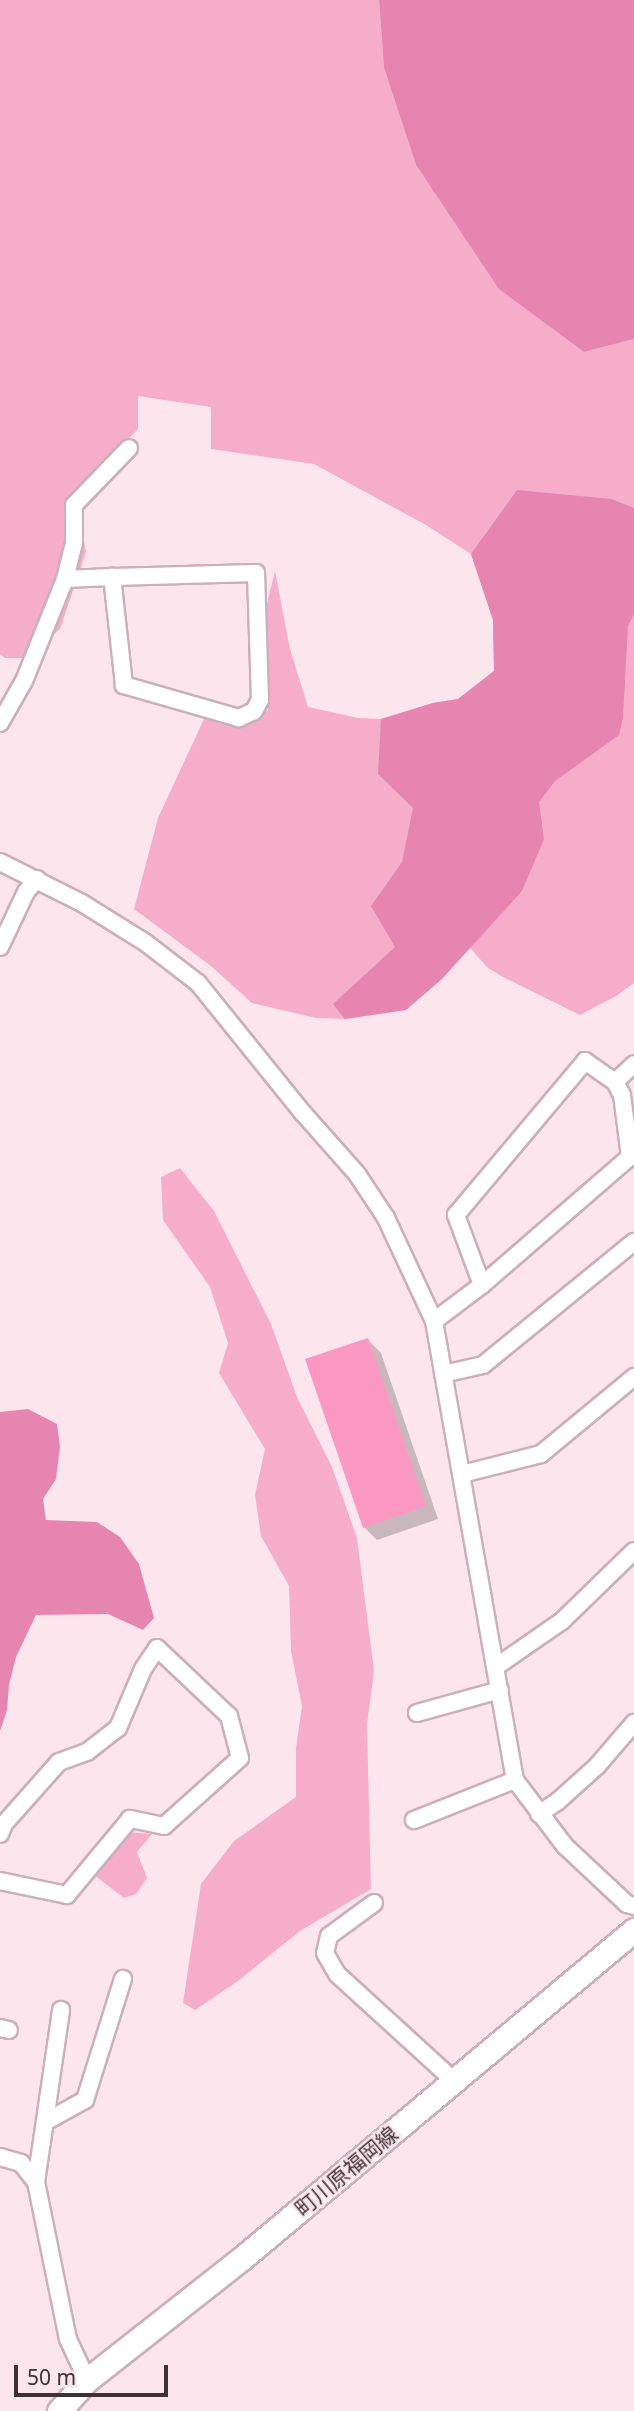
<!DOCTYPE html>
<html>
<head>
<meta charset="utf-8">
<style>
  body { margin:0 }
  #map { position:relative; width:634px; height:2411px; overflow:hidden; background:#fce5ed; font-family:"Noto Sans","Noto Sans JP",sans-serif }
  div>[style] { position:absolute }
  .green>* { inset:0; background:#f5adca }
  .forest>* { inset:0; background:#e685af }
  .shadow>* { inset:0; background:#0003 }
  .building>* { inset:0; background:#fb98c2 }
  .roads { filter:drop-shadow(2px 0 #cbb0ba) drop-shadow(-2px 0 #cbb0ba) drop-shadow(0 2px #cbb0ba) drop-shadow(0 -2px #cbb0ba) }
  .street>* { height:16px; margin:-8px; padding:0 8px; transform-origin:8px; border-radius:8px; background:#fff }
  .secondary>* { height:23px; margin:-11.5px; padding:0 11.5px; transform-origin:11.5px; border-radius:11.5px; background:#fff }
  span { translate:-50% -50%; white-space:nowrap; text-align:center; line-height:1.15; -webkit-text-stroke:5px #fce5ed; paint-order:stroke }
  .street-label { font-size:21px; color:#3c3135 }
  .scale { position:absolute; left:14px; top:2365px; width:154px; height:32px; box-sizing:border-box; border:4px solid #3c3135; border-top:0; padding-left:9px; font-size:21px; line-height:24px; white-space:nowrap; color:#3c3135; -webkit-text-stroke:5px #fce5ed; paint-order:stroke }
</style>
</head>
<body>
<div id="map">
  <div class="green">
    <div style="clip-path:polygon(0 0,379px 0,384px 68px,416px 165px,499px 288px,584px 352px,634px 339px,634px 983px,616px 996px,580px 1015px,501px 976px,488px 968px,470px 948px,406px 1010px,345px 1019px,316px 1018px,252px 1003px,211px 966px,134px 909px,158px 818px,204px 719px,245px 723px,268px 710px,261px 627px,275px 571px,290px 649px,308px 707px,358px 718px,381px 719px,433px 703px,458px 699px,494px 671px,493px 620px,471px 554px,426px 525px,314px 464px,211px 449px,211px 407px,138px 396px,138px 429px,102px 466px,79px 515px,86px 552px,60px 629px,26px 658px,5px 658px,0 654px)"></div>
    <div style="clip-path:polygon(180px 1168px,214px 1211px,271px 1324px,297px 1397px,332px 1467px,357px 1538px,374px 1671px,367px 1725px,371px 1889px,300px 1931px,238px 1981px,195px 2010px,183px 2003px,201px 1884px,234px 1841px,296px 1797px,296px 1748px,302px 1706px,291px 1651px,289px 1586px,261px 1536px,255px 1495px,265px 1449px,219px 1373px,228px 1343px,210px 1287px,163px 1220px,161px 1177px)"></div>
    <div style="clip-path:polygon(125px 1832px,152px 1834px,137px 1852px,147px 1878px,136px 1894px,124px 1898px,94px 1875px)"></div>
  </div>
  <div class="forest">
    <div style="clip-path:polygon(379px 0,634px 0,634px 339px,584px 352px,499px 289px,416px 165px,384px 68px)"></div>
    <div style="clip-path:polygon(517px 490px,611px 499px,634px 508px,634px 614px,628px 626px,623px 717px,619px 735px,555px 781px,539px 802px,544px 839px,522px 891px,442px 979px,406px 1010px,345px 1019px,333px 1004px,395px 947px,371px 906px,402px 862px,413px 808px,378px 774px,381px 719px,433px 703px,458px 699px,494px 671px,493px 620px,471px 554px)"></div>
    <div style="clip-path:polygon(28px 1409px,57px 1424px,60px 1447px,56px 1479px,43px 1499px,46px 1520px,97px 1522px,120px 1537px,139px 1564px,154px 1618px,143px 1630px,108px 1614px,36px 1615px,16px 1657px,9px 1685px,7px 1710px,0 1731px,0 1412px)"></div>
  </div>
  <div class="shadow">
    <div style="clip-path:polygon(368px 1340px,381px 1353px,438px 1519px,377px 1540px,364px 1527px)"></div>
  </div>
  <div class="building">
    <div style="clip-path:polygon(368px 1338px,426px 1506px,363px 1528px,305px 1359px)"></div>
  </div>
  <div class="roads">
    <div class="street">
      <div style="left:65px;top:579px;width:37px;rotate:-76deg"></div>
      <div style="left:74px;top:543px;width:38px;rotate:-90deg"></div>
      <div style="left:74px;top:505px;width:79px;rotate:-46deg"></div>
      <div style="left:0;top:723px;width:48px;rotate:-60.3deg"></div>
      <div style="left:24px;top:681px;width:110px;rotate:-68.1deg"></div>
      <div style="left:65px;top:579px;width:47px;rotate:-2.4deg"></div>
      <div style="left:112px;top:577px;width:144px;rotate:-1.6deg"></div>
      <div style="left:256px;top:573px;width:127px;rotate:88.2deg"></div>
      <div style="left:260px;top:700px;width:13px;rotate:119deg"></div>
      <div style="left:254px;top:711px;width:17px;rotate:155deg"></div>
      <div style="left:239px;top:718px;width:120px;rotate:-164deg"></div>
      <div style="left:124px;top:685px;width:109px;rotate:-96.3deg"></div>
      <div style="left:0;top:862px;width:92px;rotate:26.6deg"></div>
      <div style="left:82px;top:903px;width:75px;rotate:32deg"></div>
      <div style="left:146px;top:943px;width:66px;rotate:37.6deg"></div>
      <div style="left:198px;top:983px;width:167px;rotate:51.1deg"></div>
      <div style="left:303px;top:1113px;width:81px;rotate:48.5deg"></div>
      <div style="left:357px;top:1174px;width:53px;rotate:56.6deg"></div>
      <div style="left:386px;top:1218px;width:114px;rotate:65deg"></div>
      <div style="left:434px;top:1321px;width:466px;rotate:80deg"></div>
      <div style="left:515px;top:1780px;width:83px;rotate:52.9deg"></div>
      <div style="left:565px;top:1846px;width:85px;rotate:43.1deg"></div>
      <div style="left:627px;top:1904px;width:7px;rotate:16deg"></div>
      <div style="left:0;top:947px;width:61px;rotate:-64.7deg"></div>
      <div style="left:26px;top:892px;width:17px;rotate:-50deg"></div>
      <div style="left:615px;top:1082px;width:26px;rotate:-43deg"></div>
      <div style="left:482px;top:1285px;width:75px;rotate:-110.4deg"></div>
      <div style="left:456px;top:1215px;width:201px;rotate:-50deg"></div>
      <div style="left:585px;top:1061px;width:37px;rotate:35deg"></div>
      <div style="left:615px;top:1082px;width:15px;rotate:62deg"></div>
      <div style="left:622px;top:1095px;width:63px;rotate:82.6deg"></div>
      <div style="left:434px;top:1321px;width:60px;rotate:-36.9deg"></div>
      <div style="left:482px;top:1285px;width:196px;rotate:-40.9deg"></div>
      <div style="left:630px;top:1157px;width:4px"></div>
      <div style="left:443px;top:1374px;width:41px;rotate:-12.7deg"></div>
      <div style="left:483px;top:1365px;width:195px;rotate:-39.2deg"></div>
      <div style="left:462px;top:1474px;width:81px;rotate:-14.2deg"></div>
      <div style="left:541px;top:1454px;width:121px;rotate:-39.6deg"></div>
      <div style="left:497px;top:1666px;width:79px;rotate:-34.7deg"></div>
      <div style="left:562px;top:1621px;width:100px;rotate:-44.2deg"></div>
      <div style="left:417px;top:1713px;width:86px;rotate:-15.5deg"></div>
      <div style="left:539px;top:1814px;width:22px;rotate:-34deg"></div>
      <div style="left:557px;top:1802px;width:54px;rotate:-42deg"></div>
      <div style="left:597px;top:1766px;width:57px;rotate:-49.3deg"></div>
      <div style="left:414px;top:1820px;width:109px;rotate:-21.6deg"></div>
      <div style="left:0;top:1834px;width:11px;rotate:-68deg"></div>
      <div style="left:4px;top:1824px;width:83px;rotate:-48.4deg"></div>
      <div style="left:59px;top:1762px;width:30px;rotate:-20deg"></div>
      <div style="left:87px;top:1752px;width:39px;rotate:-38deg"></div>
      <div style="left:118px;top:1728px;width:64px;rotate:-67deg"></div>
      <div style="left:143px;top:1669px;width:25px;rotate:-56deg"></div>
      <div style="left:157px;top:1648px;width:99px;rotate:43.4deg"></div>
      <div style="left:229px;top:1716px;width:43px;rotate:75.3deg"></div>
      <div style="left:240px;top:1758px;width:102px;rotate:138.2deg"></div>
      <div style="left:164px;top:1826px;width:35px;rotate:-168deg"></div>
      <div style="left:130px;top:1819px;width:99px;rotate:129.7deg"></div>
      <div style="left:67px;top:1895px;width:68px;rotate:-168.2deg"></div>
      <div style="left:374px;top:1903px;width:56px;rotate:143.7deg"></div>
      <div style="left:329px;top:1936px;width:17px;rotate:103deg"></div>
      <div style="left:325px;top:1953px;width:24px;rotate:60deg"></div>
      <div style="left:337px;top:1974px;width:159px;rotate:42.4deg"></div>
      <div style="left:0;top:2028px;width:9px;rotate:13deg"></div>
      <div style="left:45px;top:2122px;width:46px;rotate:-28.8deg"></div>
      <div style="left:85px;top:2100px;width:127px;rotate:-72.6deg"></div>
      <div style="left:0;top:2157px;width:22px;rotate:16deg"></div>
      <div style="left:21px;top:2163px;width:24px;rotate:52deg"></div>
      <div style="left:36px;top:2182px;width:160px;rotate:78.5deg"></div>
      <div style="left:68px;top:2339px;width:45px;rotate:65.1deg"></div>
      <div style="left:36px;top:2182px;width:174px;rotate:-81.7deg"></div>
    </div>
    <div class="secondary">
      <div style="left:59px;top:2411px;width:42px;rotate:-47.9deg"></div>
      <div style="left:87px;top:2380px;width:196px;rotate:-38.2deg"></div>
      <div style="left:241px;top:2259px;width:513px;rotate:-39.93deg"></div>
    </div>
  </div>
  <div class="street-label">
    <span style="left:346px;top:2171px;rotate:-40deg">町川原福岡線</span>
  </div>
  <div class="scale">50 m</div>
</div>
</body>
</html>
